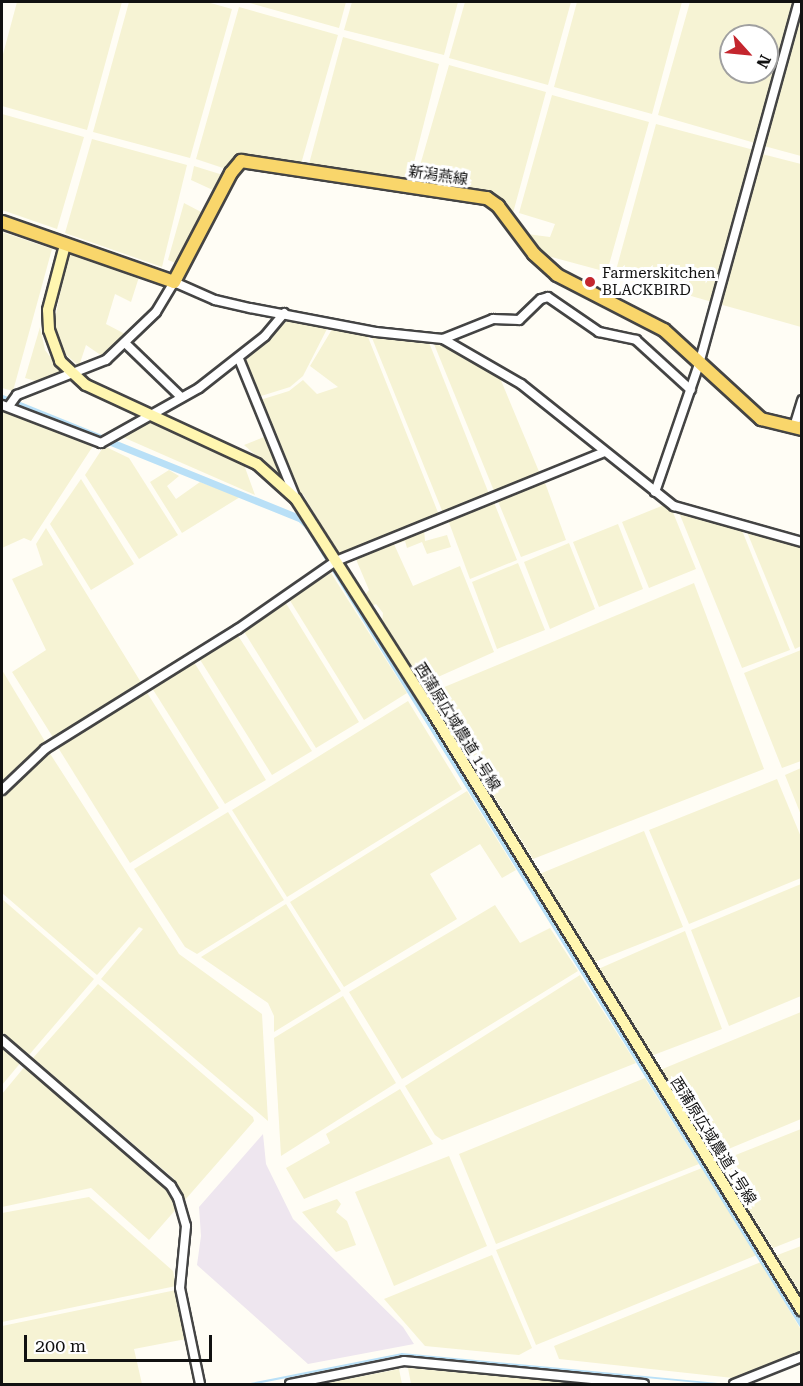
<!DOCTYPE html>
<html>
<head>
<meta charset="utf-8">
<style>
  body { margin:0 }
  #map { position:relative; width:803px; height:1386px; overflow:hidden; background:#fffdf5; font-family:"Roboto Serif","Noto Sans JP",serif }
  div>[style] { position:absolute }
  .industrial>* { inset:0; background:#eee6ef }
  .farmland>* { inset:0; background:#f6f3d4 }
  .stream>* { height:1.5px; margin:-0.75px; padding:0 0.75px; transform-origin:0.75px; border-radius:0.75px; background:#b9e0f7 }
  .canal>* { height:7px; margin:-3.5px; padding:0 3.5px; transform-origin:3.5px; border-radius:3.5px; background:#b9e0f7 }
  .roads { filter:drop-shadow(2px 0 #444) drop-shadow(-2px 0 #444) drop-shadow(0 2px #444) drop-shadow(0 -2px #444) }
  .street>* { height:8px; margin:-4px; padding:0 4px; transform-origin:4px; border-radius:4px; background:#fff }
  .secondary>* { height:10px; margin:-5px; padding:0 5px; transform-origin:5px; border-radius:5px; background:#fff6b0 }
  .primary>* { height:12px; margin:-6px; padding:0 6px; transform-origin:6px; border-radius:6px; background:#f9d66b }
  .dots>* { width:16px; height:16px; translate:-50% -50%; box-sizing:border-box; border:3px solid #fff; border-radius:50% }
  span { translate:-50% -50%; white-space:nowrap; text-align:center; line-height:1.15; -webkit-text-stroke:6px #fff; paint-order:stroke }
  .street-label { font-size:15px; color:#111 }
  .poi-label { font-size:15px; color:#111 }
  .left { translate:0 -50%; text-align:left }
  .frame { position:absolute; inset:0; border:3px solid #111; pointer-events:none }
  .north { position:absolute; left:719px; top:24px; width:60px; height:60px; box-sizing:border-box; background:#fff; border:2px solid #a0a0a0; border-radius:50%; rotate:117deg; font-size:16px; font-weight:700; line-height:24px; text-align:center; color:#111 }
  .north::after { content:''; display:block; margin:auto; width:21px; height:27px; background:#c4262e; clip-path:polygon(50% 0,100% 100%,50% 72%,0 100%) }
  .scale { position:absolute; left:24px; top:1335px; width:188px; height:27px; box-sizing:border-box; border:3px solid #111; border-top:0; padding-left:8px; font-size:18px; line-height:21px; white-space:nowrap; color:#111; -webkit-text-stroke:4px #fff; paint-order:stroke }
</style>
</head>
<body>
<div id="map">
  <div class="industrial">
    <div style="clip-path:polygon(263px 1134px,266px 1164px,293px 1219px,403px 1327px,414px 1344px,308px 1364px,197px 1265px,201px 1236px,199px 1207px)"></div>
  </div>
  <div class="farmland">
    <div style="clip-path:polygon(17px 2px,122px 2px,87px 130px,2px 106px,2px 58px)"></div>
    <div style="clip-path:polygon(129px 2px,207px 2px,232px 9px,190px 158px,93px 132px)"></div>
    <div style="clip-path:polygon(246px 2px,346px 2px,339px 28px)"></div>
    <div style="clip-path:polygon(352px 2px,458px 2px,444px 55px,344px 30px)"></div>
    <div style="clip-path:polygon(465px 2px,571px 2px,548px 85px,449px 58px)"></div>
    <div style="clip-path:polygon(577px 2px,682px 2px,652px 114px,554px 87px)"></div>
    <div style="clip-path:polygon(evenodd,690px 2px,793px 2px,755px 143px,658px 115px,690px 2px,731px 36px,767px 36px,767px 72px,731px 72px,731px 36px)"></div>
    <div style="clip-path:polygon(239px 7px,338px 35px,301px 164px,238px 154px,226px 169px,196px 159px)"></div>
    <div style="clip-path:polygon(801px 9px,801px 156px,764px 146px)"></div>
    <div style="clip-path:polygon(343px 37px,439px 64px,410px 178px,309px 164px)"></div>
    <div style="clip-path:polygon(449px 65px,546px 92px,513px 213px,493px 193px,430px 179px,419px 169px)"></div>
    <div style="clip-path:polygon(552px 95px,649px 122px,607px 272px,544px 255px,527px 234px,550px 237px,555px 224px,519px 213px)"></div>
    <div style="clip-path:polygon(2px 114px,84px 137px,57px 229px,2px 210px)"></div>
    <div style="clip-path:polygon(656px 124px,754px 150px,712px 302px,615px 274px)"></div>
    <div style="clip-path:polygon(92px 139px,187px 165px,162px 267px,65px 233px)"></div>
    <div style="clip-path:polygon(762px 154px,801px 164px,801px 327px,719px 304px)"></div>
    <div style="clip-path:polygon(194px 166px,223px 175px,215px 191px,191px 180px)"></div>
    <div style="clip-path:polygon(184px 203px,203px 213px,178px 264px,168px 260px)"></div>
    <div style="clip-path:polygon(2px 232px,52px 249px,13px 391px,2px 388px)"></div>
    <div style="clip-path:polygon(68px 254px,139px 277px,131px 302px,115px 294px,106px 324px,127px 335px,102px 356px,86px 345px,79px 366px,64px 353px,54px 324px)"></div>
    <div style="clip-path:polygon(290px 318px,329px 325px,303px 376px,290px 387px,258px 397px,244px 362px)"></div>
    <div style="clip-path:polygon(334px 326px,366px 332px,439px 515px,338px 554px,303px 494px,299px 494px,260px 400px,289px 391px,303px 380px,317px 394px,338px 387px,310px 366px)"></div>
    <div style="clip-path:polygon(40px 327px,45px 350px,62px 372px,39px 382px,25px 378px)"></div>
    <div style="clip-path:polygon(370px 333px,428px 340px,489px 494px,443px 513px)"></div>
    <div style="clip-path:polygon(442px 341px,500px 378px,540px 474px,494px 491px,434px 344px)"></div>
    <div style="clip-path:polygon(2px 409px,93px 446px,31px 541px,24px 538px,2px 548px)"></div>
    <div style="clip-path:polygon(151px 418px,243px 462px,255px 495px,118px 435px)"></div>
    <div style="clip-path:polygon(269px 435px,289px 484px,244px 445px)"></div>
    <div style="clip-path:polygon(104px 446px,129px 458px,178px 535px,139px 559px,85px 475px)"></div>
    <div style="clip-path:polygon(169px 470px,179px 476px,167px 486px,176px 499px,200px 482px,240px 497px,182px 533px,150px 482px)"></div>
    <div style="clip-path:polygon(81px 479px,134px 564px,91px 590px,50px 524px)"></div>
    <div style="clip-path:polygon(544px 480px,566px 540px,521px 557px,497px 499px)"></div>
    <div style="clip-path:polygon(493px 500px,517px 560px,470px 579px,448px 520px)"></div>
    <div style="clip-path:polygon(664px 505px,672px 510px,696px 569px,649px 588px,622px 522px)"></div>
    <div style="clip-path:polygon(678px 510px,741px 528px,790px 650px,742px 668px)"></div>
    <div style="clip-path:polygon(618px 524px,643px 589px,599px 607px,573px 542px)"></div>
    <div style="clip-path:polygon(46px 528px,142px 684px,54px 739px,12px 672px,46px 650px,12px 579px,43px 565px,36px 544px)"></div>
    <div style="clip-path:polygon(424px 529px,425px 541px,447px 535px,451px 547px,427px 554px,422px 542px,407px 548px,405px 541px,396px 544px,395px 541px)"></div>
    <div style="clip-path:polygon(747px 532px,801px 546px,801px 646px,795px 649px)"></div>
    <div style="clip-path:polygon(393px 542px,413px 586px,460px 566px,494px 652px,420px 685px,382px 623px,383px 613px,376px 604px,372px 606px,365px 595px,369px 590px,355px 557px)"></div>
    <div style="clip-path:polygon(569px 543px,595px 609px,550px 629px,524px 562px)"></div>
    <div style="clip-path:polygon(518px 563px,545px 630px,497px 649px,472px 582px)"></div>
    <div style="clip-path:polygon(331px 573px,407px 693px,364px 720px,289px 599px)"></div>
    <div style="clip-path:polygon(694px 583px,764px 769px,533px 859px,430px 693px)"></div>
    <div style="clip-path:polygon(284px 600px,359px 722px,316px 748px,243px 630px)"></div>
    <div style="clip-path:polygon(237px 634px,312px 751px,272px 775px,199px 658px)"></div>
    <div style="clip-path:polygon(801px 650px,801px 761px,782px 768px,744px 673px)"></div>
    <div style="clip-path:polygon(194px 662px,266px 780px,225px 804px,152px 688px)"></div>
    <div style="clip-path:polygon(2px 670px,46px 743px,2px 781px)"></div>
    <div style="clip-path:polygon(146px 691px,219px 808px,130px 863px,57px 746px)"></div>
    <div style="clip-path:polygon(408px 701px,462px 789px,287px 897px,232px 810px)"></div>
    <div style="clip-path:polygon(49px 752px,179px 954px,262px 1014px,268px 1121px,101px 979px,143px 929px,139px 927px,97px 975px,2px 893px,2px 798px)"></div>
    <div style="clip-path:polygon(801px 768px,801px 815px,785px 775px)"></div>
    <div style="clip-path:polygon(777px 779px,801px 837px,801px 878px,689px 924px,649px 830px)"></div>
    <div style="clip-path:polygon(467px 791px,516px 870px,502px 878px,480px 844px,430px 874px,457px 919px,344px 987px,290px 902px)"></div>
    <div style="clip-path:polygon(228px 812px,284px 900px,197px 954px,185px 947px,134px 869px)"></div>
    <div style="clip-path:polygon(644px 831px,683px 927px,592px 963px,537px 875px)"></div>
    <div style="clip-path:polygon(801px 884px,801px 996px,729px 1026px,691px 930px)"></div>
    <div style="clip-path:polygon(2px 899px,94px 979px,29px 1055px,2px 1032px)"></div>
    <div style="clip-path:polygon(286px 904px,341px 991px,274px 1032px,274px 1016px,268px 1003px,201px 957px)"></div>
    <div style="clip-path:polygon(495px 905px,520px 943px,550px 928px,578px 971px,402px 1079px,349px 992px)"></div>
    <div style="clip-path:polygon(685px 931px,722px 1029px,651px 1056px,596px 970px)"></div>
    <div style="clip-path:polygon(580px 975px,636px 1063px,442px 1140px,435px 1135px,405px 1086px)"></div>
    <div style="clip-path:polygon(98px 984px,253px 1117px,254px 1121px,185px 1200px,173px 1178px,33px 1058px)"></div>
    <div style="clip-path:polygon(343px 996px,396px 1083px,281px 1156px,274px 1038px)"></div>
    <div style="clip-path:polygon(801px 1012px,801px 1119px,714px 1155px,660px 1070px)"></div>
    <div style="clip-path:polygon(2px 1044px,22px 1061px,2px 1085px)"></div>
    <div style="clip-path:polygon(26px 1065px,169px 1189px,178px 1207px,149px 1240px,91px 1188px,2px 1207px,2px 1094px)"></div>
    <div style="clip-path:polygon(645px 1078px,699px 1164px,496px 1244px,459px 1154px)"></div>
    <div style="clip-path:polygon(400px 1089px,433px 1144px,304px 1199px,286px 1168px,330px 1143px,326px 1134px)"></div>
    <div style="clip-path:polygon(801px 1129px,801px 1237px,773px 1248px,718px 1162px)"></div>
    <div style="clip-path:polygon(449px 1156px,487px 1246px,394px 1286px,355px 1192px)"></div>
    <div style="clip-path:polygon(702px 1168px,757px 1255px,536px 1345px,496px 1250px)"></div>
    <div style="clip-path:polygon(89px 1197px,173px 1271px,176px 1286px,2px 1322px,2px 1213px)"></div>
    <div style="clip-path:polygon(337px 1199px,341px 1204px,336px 1212px,347px 1221px,356px 1245px,336px 1252px,302px 1212px)"></div>
    <div style="clip-path:polygon(801px 1246px,801px 1299px,775px 1256px)"></div>
    <div style="clip-path:polygon(492px 1255px,532px 1348px,519px 1355px,425px 1346px,384px 1299px)"></div>
    <div style="clip-path:polygon(761px 1262px,801px 1330px,801px 1351px,733px 1378px,559px 1359px,554px 1346px)"></div>
    <div style="clip-path:polygon(176px 1290px,186px 1339px,134px 1349px,142px 1384px,2px 1384px,2px 1326px)"></div>
    <div style="clip-path:polygon(408px 1368px,602px 1384px,411px 1384px)"></div>
    <div style="clip-path:polygon(399px 1369px,402px 1384px,322px 1384px)"></div>
  </div>
  <div class="stream">
    <div style="left:251px;top:1384px;width:154px;rotate:-11.2deg"></div>
    <div style="left:402px;top:1354px;width:317px;rotate:5.4deg"></div>
  </div>
  <div class="canal">
    <div style="left:2px;top:398px;width:323px;rotate:22deg"></div>
    <div style="left:301px;top:519px;width:10px;rotate:45deg"></div>
    <div style="left:308px;top:526px;width:939px;rotate:58.24deg"></div>
  </div>
  <div class="roads">
    <div class="street">
      <div style="left:443px;top:339px;width:54px;rotate:-21.8deg"></div>
      <div style="left:493px;top:319px;width:26px;rotate:2deg"></div>
      <div style="left:519px;top:320px;width:30px;rotate:-44deg"></div>
      <div style="left:541px;top:299px;width:7px;rotate:-16deg"></div>
      <div style="left:548px;top:297px;width:62px;rotate:34.5deg"></div>
      <div style="left:599px;top:332px;width:38px;rotate:12deg"></div>
      <div style="left:636px;top:340px;width:74px;rotate:42.3deg"></div>
      <div style="left:125px;top:343px;width:78px;rotate:44deg"></div>
      <div style="left:239px;top:359px;width:151px;rotate:67.8deg"></div>
      <div style="left:2px;top:405px;width:106px;rotate:21deg"></div>
      <div style="left:101px;top:443px;width:112px;rotate:-29.3deg"></div>
      <div style="left:199px;top:388px;width:84px;rotate:-38.2deg"></div>
      <div style="left:265px;top:336px;width:30px;rotate:-50deg"></div>
      <div style="left:9px;top:406px;width:14px;rotate:-54deg"></div>
      <div style="left:17px;top:395px;width:96px;rotate:-21.5deg"></div>
      <div style="left:106px;top:360px;width:69px;rotate:-43.8deg"></div>
      <div style="left:156px;top:312px;width:35px;rotate:-59deg"></div>
      <div style="left:174px;top:282px;width:45px;rotate:23.7deg"></div>
      <div style="left:215px;top:300px;width:36px;rotate:13deg"></div>
      <div style="left:250px;top:308px;width:128px;rotate:10.8deg"></div>
      <div style="left:376px;top:332px;width:67px;rotate:6deg"></div>
      <div style="left:443px;top:339px;width:90px;rotate:30deg"></div>
      <div style="left:521px;top:384px;width:196px;rotate:38.6deg"></div>
      <div style="left:674px;top:506px;width:133px;rotate:15.7deg"></div>
      <div style="left:794px;top:427px;width:28px;rotate:-73deg"></div>
      <div style="left:655px;top:492px;width:135px;rotate:-71deg"></div>
      <div style="left:699px;top:364px;width:376px;rotate:-74.6deg"></div>
      <div style="left:2px;top:790px;width:59px;rotate:-43.6deg"></div>
      <div style="left:45px;top:749px;width:227px;rotate:-31.9deg"></div>
      <div style="left:238px;top:629px;width:119px;rotate:-34.8deg"></div>
      <div style="left:336px;top:561px;width:289px;rotate:-22.1deg"></div>
      <div style="left:2px;top:1040px;width:223px;rotate:40.8deg"></div>
      <div style="left:171px;top:1186px;width:14px;rotate:60deg"></div>
      <div style="left:178px;top:1198px;width:29px;rotate:74deg"></div>
      <div style="left:186px;top:1226px;width:62px;rotate:95.5deg"></div>
      <div style="left:180px;top:1288px;width:98px;rotate:78.2deg"></div>
      <div style="left:290px;top:1384px;width:116px;rotate:-11.4deg"></div>
      <div style="left:404px;top:1361px;width:241px;rotate:5.5deg"></div>
      <div style="left:734px;top:1384px;width:73px;rotate:-21.7deg"></div>
    </div>
    <div class="secondary">
      <div style="left:65px;top:245px;width:67px;rotate:104.7deg"></div>
      <div style="left:48px;top:310px;width:20px;rotate:87deg"></div>
      <div style="left:49px;top:330px;width:33px;rotate:70deg"></div>
      <div style="left:60px;top:361px;width:35px;rotate:43deg"></div>
      <div style="left:86px;top:385px;width:188px;rotate:24.8deg"></div>
      <div style="left:257px;top:464px;width:52px;rotate:41.9deg"></div>
      <div style="left:296px;top:499px;width:250px;rotate:57.4deg"></div>
      <div style="left:431px;top:710px;width:706px;rotate:58.31deg"></div>
    </div>
    <div class="primary">
      <div style="left:2px;top:222px;width:182px;rotate:19.2deg"></div>
      <div style="left:174px;top:282px;width:123px;rotate:-62.4deg"></div>
      <div style="left:231px;top:173px;width:16px;rotate:-50deg"></div>
      <div style="left:241px;top:161px;width:249px;rotate:8.6deg"></div>
      <div style="left:487px;top:198px;width:14px;rotate:36deg"></div>
      <div style="left:498px;top:206px;width:60px;rotate:53.1deg"></div>
      <div style="left:534px;top:254px;width:31px;rotate:42deg"></div>
      <div style="left:557px;top:275px;width:120px;rotate:27.2deg"></div>
      <div style="left:664px;top:330px;width:132px;rotate:42.5deg"></div>
      <div style="left:761px;top:419px;width:42px;rotate:13.7deg"></div>
    </div>
  </div>
  <div class="dots">
    <div style="left:590px;top:282px;background:#c4262e"></div>
  </div>
  <div class="street-label">
    <span style="left:438px;top:176px;rotate:8deg">新潟燕線</span>
    <span style="left:457px;top:727px;rotate:58deg">西蒲原広域農道 1号線</span>
    <span style="left:713px;top:1141px;rotate:58deg">西蒲原広域農道 1号線</span>
  </div>
  <div class="poi-label">
    <span class="left" style="left:602px;top:282px">Farmerskitchen<br>BLACKBIRD</span>
  </div>
  <div class="frame"></div>
  <div class="north">N</div>
  <div class="scale">200 m</div>
</div>
</body>
</html>
